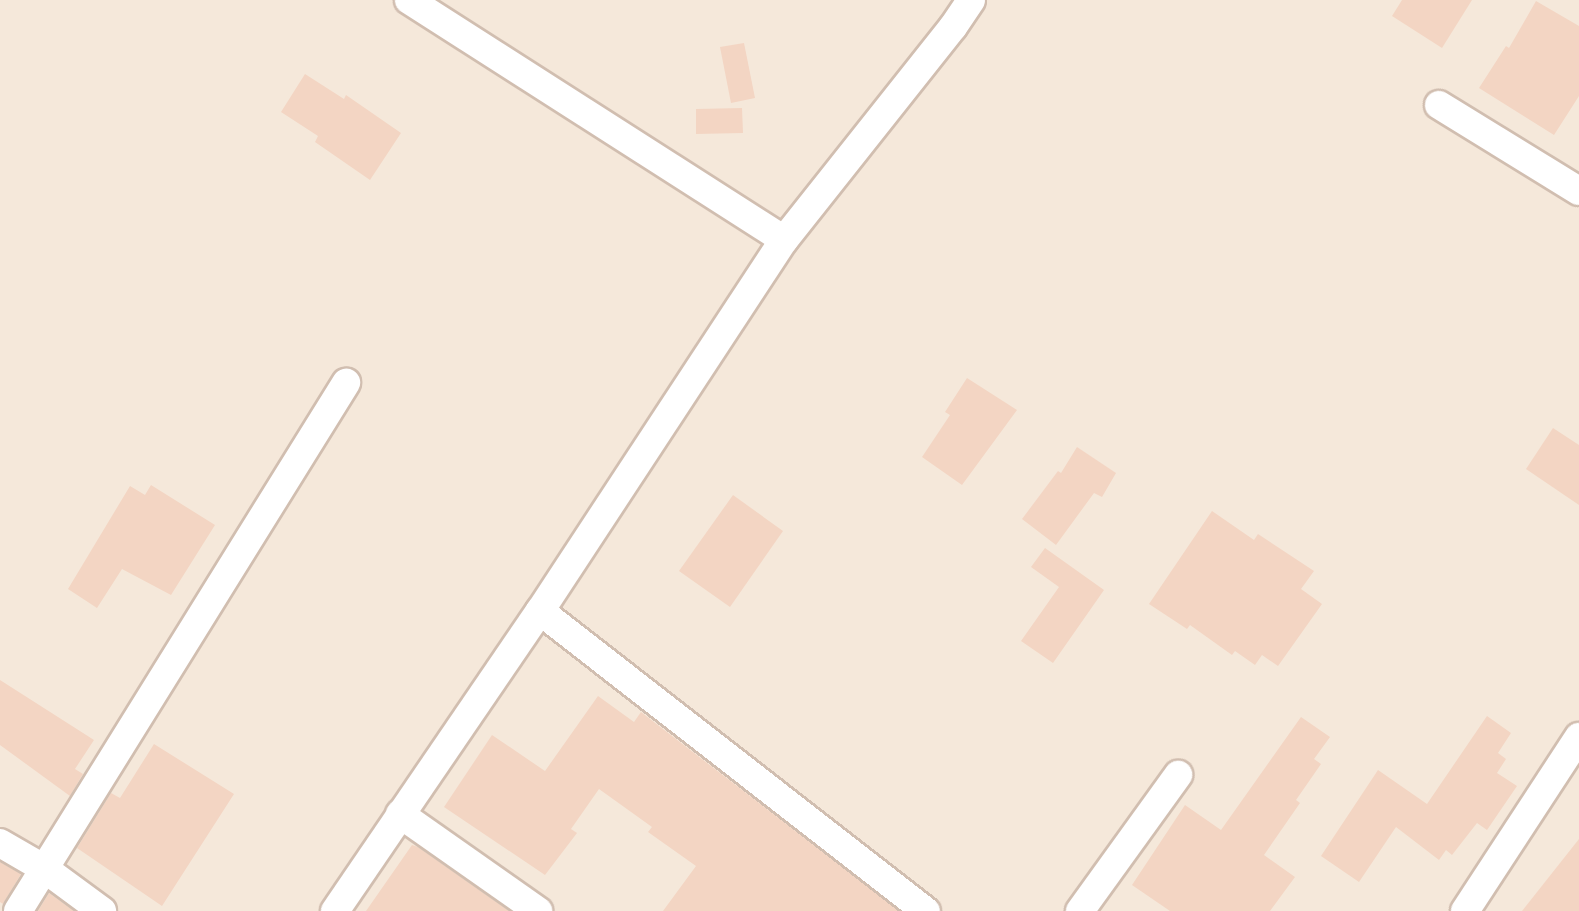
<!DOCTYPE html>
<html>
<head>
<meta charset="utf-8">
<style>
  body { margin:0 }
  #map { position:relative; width:1579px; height:911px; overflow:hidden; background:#fdf6ec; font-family:Signika,sans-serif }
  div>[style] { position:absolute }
  .residential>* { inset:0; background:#f5e8da }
  .building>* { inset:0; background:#f3d5c3 }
  .roads { filter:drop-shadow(2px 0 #d1beb0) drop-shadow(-2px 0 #d1beb0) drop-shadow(0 2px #d1beb0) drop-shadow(0 -2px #d1beb0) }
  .street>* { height:28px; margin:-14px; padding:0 14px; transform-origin:14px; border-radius:14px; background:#fff }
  span { translate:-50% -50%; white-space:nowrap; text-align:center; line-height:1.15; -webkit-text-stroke:6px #fffaf3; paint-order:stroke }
</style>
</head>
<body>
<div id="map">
  <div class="residential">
    <div style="clip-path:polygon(0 0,1579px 0,1579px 911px,0 911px)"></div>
  </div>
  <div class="building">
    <div style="clip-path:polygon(1402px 0,1472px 0,1442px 48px,1392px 16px)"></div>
    <div style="clip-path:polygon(1536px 1px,1579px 26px,1579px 96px,1554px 135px,1479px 88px,1506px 46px,1509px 48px)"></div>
    <div style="clip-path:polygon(744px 43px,755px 98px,731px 103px,720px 47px)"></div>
    <div style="clip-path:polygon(305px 74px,344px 99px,346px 95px,401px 133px,370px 180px,315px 142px,318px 136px,281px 112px)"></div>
    <div style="clip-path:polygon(742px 108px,743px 133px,696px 134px,696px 109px)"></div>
    <div style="clip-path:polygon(967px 378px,1017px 410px,962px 485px,922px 457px,950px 415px,945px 412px)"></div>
    <div style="clip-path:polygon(1553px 428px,1579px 445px,1579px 505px,1526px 469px)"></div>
    <div style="clip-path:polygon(1077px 447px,1116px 473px,1102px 497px,1094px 493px,1056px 545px,1022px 519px,1058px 471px,1061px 473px)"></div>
    <div style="clip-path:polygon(151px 485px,215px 525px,171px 595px,122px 569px,97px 608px,68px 589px,130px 486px,145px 495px)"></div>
    <div style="clip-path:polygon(733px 495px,783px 531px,730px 607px,679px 571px)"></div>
    <div style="clip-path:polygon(1212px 511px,1254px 540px,1258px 534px,1314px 571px,1301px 589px,1322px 604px,1278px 666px,1262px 655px,1255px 665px,1235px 651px,1232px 655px,1190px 625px,1187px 629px,1149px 604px)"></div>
    <div style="clip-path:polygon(1045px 548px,1104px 590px,1053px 663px,1021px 641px,1059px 587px,1031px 567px)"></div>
    <div style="clip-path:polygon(0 680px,94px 740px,75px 769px,83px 774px,70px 796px,0 745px)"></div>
    <div style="clip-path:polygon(598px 696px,634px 722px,641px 712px,899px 911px,663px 911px,696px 866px,648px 832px,652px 827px,599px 789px,571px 829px,577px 833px,545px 875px,444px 807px,492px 735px,545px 771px)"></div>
    <div style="clip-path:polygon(1487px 716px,1511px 733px,1498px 753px,1506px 759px,1497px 773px,1517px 786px,1487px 830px,1477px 823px,1452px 855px,1446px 850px,1439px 860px,1396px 827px,1359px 882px,1321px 856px,1378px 770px,1427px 804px)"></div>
    <div style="clip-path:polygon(1301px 717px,1330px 737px,1314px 759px,1321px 764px,1296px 800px,1300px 803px,1264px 855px,1295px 877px,1270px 911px,1170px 911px,1132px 885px,1185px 805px,1221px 830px)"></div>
    <div style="clip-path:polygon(154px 744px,234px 794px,162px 906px,77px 848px,111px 793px,120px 798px)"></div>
    <div style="clip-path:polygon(1579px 839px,1579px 911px,1522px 911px)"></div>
    <div style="clip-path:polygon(412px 845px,418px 847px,509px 911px,366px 911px)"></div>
    <div style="clip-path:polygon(0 862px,21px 874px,3px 904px,0 902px)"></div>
    <div style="clip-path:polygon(49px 893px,74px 911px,38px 911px)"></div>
  </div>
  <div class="roads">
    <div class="street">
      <div style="left:409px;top:0;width:445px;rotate:32.6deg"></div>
      <div style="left:1439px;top:105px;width:164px;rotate:31.6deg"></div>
      <div style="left:540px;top:611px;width:489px;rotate:37.9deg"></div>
      <div style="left:400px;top:814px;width:169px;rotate:35.1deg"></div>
      <div style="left:0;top:843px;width:52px;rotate:30deg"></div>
      <div style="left:45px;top:869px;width:71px;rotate:36.4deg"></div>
      <div style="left:18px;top:911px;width:622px;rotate:-58.15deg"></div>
      <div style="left:335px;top:911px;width:363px;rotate:-55.7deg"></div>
      <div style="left:540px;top:611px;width:444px;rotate:-56.7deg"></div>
      <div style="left:784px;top:240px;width:272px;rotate:-51.6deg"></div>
      <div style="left:953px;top:27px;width:32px;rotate:-56deg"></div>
      <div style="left:1080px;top:911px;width:168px;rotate:-54.2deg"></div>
      <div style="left:1465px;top:911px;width:208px;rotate:-56.8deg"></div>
    </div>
  </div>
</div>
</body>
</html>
